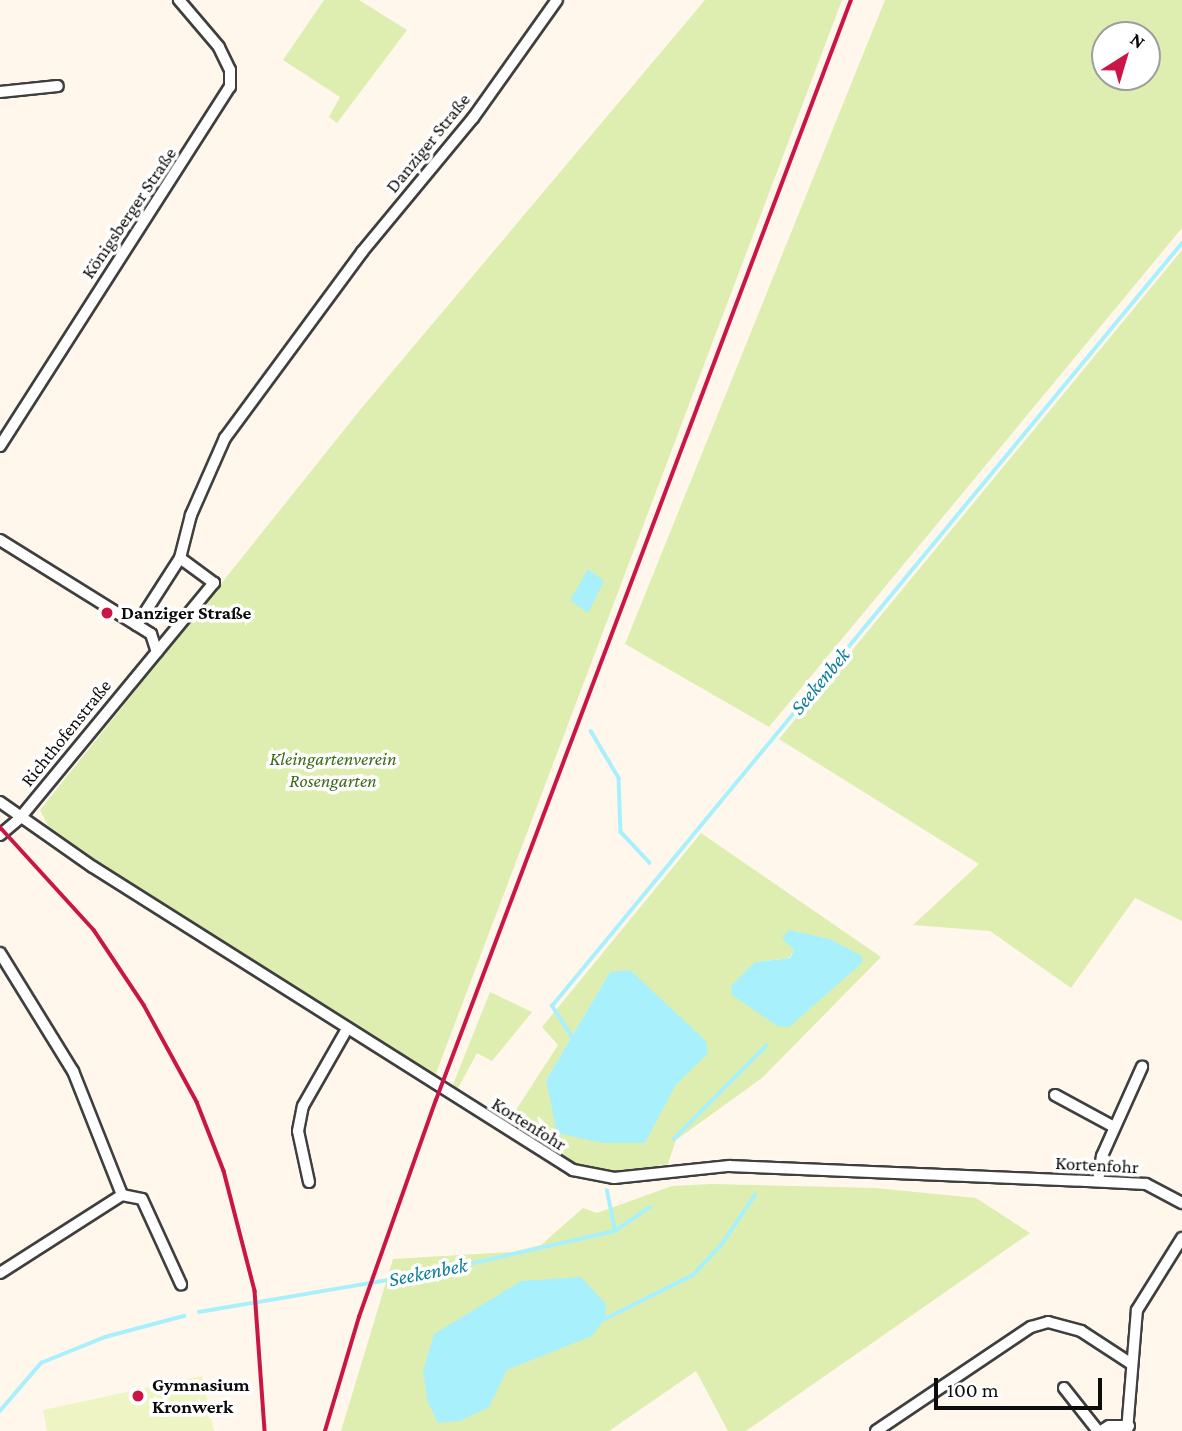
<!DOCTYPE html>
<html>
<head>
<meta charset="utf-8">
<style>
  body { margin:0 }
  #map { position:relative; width:1182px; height:1431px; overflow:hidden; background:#fff7eb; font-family:"Crimson Pro",serif }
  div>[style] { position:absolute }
  .green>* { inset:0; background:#deeeb0 }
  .pitch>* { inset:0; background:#eef4c3 }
  .water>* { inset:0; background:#a9f0fd }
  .stream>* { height:3.5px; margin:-1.75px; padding:0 1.75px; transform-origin:1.75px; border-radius:1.75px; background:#a9f0fd }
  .roads { filter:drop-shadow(2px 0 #3f3f3f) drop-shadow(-2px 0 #3f3f3f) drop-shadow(0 2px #3f3f3f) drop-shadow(0 -2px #3f3f3f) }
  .street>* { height:10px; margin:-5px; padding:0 5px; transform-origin:5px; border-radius:5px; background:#fff }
  .rail>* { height:3.5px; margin:-1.75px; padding:0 1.75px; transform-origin:1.75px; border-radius:1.75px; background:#ca1646 }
  .dots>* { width:19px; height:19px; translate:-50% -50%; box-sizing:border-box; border:4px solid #fff; border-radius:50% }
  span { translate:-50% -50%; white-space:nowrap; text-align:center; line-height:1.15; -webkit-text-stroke:7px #fff; paint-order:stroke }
  .street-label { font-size:19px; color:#0c0c0c }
  .poi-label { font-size:19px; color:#0c0c0c; font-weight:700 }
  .left { translate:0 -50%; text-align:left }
  .park-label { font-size:19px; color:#3a6a16; font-style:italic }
  .water-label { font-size:21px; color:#0a7b9b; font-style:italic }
  .north { position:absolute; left:1091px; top:21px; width:70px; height:70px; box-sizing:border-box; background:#fff; border:2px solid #9e9e9e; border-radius:50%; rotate:37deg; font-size:19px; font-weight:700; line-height:28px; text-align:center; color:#0c0c0c }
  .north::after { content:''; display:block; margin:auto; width:24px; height:32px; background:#ca1646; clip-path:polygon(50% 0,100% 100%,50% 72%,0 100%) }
  .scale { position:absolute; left:934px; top:1378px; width:168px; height:32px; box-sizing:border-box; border:4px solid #0c0c0c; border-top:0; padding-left:9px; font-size:21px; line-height:24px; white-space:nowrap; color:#0c0c0c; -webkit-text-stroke:5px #fff; paint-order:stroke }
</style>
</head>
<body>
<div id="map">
  <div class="green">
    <div style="clip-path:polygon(324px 0,359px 0,407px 30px,337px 123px,329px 117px,340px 97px,283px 60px)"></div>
    <div style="clip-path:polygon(705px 0,842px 0,435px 1076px,54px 838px,40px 810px,360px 410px)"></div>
    <div style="clip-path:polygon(evenodd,885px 0,1182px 0,1182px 228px,769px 727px,625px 644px,885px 0,1105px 35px,1147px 35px,1147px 77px,1105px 77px,1105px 35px)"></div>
    <div style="clip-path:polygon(1182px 250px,1182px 921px,1135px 898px,1071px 988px,990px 931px,913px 925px,979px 864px,779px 739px)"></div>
    <div style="clip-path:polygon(evenodd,701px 833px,881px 957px,762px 1078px,676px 1140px,668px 1164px,615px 1174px,575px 1166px,523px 1137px,514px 1113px,558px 1045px,542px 1027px,701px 833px,790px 943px,862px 962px,755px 962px,789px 958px,794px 950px,790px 943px,701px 833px,610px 972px,707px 1053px,675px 1086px,546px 1080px,610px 972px)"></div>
    <div style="clip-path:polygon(490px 992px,532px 1012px,492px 1061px,477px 1053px,457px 1090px,452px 1087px)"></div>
    <div style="clip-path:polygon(711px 1184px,875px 1188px,976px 1198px,1030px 1233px,746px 1431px,728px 1431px,696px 1371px,609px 1431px,341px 1431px,393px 1259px,512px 1252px,541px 1245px,583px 1208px,597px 1213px,672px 1186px)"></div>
  </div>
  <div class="pitch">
    <div style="clip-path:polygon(202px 1376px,214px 1431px,47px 1431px,43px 1410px)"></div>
  </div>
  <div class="water">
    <div style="clip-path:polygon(588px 569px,604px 581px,588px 613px,570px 600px)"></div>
    <div style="clip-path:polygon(789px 930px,830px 939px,862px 956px,862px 963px,789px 1027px,777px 1026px,732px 995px,731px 986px,755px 962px,790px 958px,794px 950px,782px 938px)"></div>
    <div style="clip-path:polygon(630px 970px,706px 1041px,708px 1053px,675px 1086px,645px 1143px,602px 1143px,557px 1133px,546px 1080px,610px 972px)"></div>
    <div style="clip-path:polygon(581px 1277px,606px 1304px,605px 1319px,592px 1336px,507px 1370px,489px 1407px,460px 1421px,438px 1423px,428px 1403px,423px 1371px,434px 1334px,521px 1281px)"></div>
  </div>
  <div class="stream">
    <div style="left:591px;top:731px;width:55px;rotate:59.2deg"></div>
    <div style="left:619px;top:778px;width:54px;rotate:87.9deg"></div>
    <div style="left:621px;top:832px;width:42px;rotate:46.9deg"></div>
    <div style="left:572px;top:1037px;width:37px;rotate:-123deg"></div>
    <div style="left:552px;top:1006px;width:989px;rotate:-50.45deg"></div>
    <div style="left:674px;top:1139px;width:131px;rotate:-45.3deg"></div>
    <div style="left:615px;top:1231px;width:42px;rotate:-34.4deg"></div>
    <div style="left:199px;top:1312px;width:234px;rotate:-9.6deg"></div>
    <div style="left:430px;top:1273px;width:190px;rotate:-12.8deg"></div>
    <div style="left:615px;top:1231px;width:41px;rotate:-101.3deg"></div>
    <div style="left:605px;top:1319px;width:98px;rotate:-26.6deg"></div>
    <div style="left:693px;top:1275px;width:42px;rotate:-46.9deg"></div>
    <div style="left:722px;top:1244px;width:59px;rotate:-56deg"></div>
    <div style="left:0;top:1411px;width:63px;rotate:-49.5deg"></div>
    <div style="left:41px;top:1363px;width:69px;rotate:-22.1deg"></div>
    <div style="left:105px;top:1337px;width:82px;rotate:-14.9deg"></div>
  </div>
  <div class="roads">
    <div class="street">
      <div style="left:0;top:92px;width:58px;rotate:-5.9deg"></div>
      <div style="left:0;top:446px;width:426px;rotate:-57.4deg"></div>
      <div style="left:230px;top:87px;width:17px;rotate:-90deg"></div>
      <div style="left:230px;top:70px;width:25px;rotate:-116deg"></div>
      <div style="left:219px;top:47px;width:62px;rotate:-130.4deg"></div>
      <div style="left:0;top:540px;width:178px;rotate:31.9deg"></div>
      <div style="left:151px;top:634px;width:19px;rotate:72deg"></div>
      <div style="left:180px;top:558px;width:44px;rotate:-75.7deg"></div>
      <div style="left:191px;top:515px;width:84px;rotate:-66.2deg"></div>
      <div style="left:225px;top:438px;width:231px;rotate:-53.6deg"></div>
      <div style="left:362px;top:252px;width:174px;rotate:-50.4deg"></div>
      <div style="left:473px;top:118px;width:145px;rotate:-54.6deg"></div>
      <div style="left:0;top:802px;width:113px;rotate:35deg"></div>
      <div style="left:93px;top:867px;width:568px;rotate:32.26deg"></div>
      <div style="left:573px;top:1170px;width:42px;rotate:11deg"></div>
      <div style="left:614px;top:1178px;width:116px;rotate:-6deg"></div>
      <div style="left:729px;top:1166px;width:358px;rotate:2.4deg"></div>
      <div style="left:1087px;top:1181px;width:59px;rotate:2.9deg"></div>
      <div style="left:1146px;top:1184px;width:41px;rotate:27.8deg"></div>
      <div style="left:0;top:835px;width:26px;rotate:-40deg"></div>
      <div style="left:20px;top:818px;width:305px;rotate:-50.5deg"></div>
      <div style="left:214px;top:583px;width:42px;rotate:-143.7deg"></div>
      <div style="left:180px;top:558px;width:80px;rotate:122.7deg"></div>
      <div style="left:0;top:953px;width:139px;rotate:58.3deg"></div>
      <div style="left:73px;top:1071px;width:133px;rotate:68.4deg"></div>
      <div style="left:1055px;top:1095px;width:67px;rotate:28.5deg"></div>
      <div style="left:1098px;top:1181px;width:25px;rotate:-81deg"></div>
      <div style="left:1102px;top:1156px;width:98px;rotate:-65.8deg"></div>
      <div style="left:309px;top:1182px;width:52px;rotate:-102.2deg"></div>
      <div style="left:298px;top:1131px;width:25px;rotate:-79deg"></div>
      <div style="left:303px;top:1106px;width:89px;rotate:-60.3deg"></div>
      <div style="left:0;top:1273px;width:145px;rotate:-32.6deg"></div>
      <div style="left:122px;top:1195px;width:20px;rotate:11deg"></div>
      <div style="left:142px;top:1199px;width:94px;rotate:65.4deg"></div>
      <div style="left:1064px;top:1388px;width:55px;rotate:51.7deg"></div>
      <div style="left:876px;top:1431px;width:187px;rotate:-33.9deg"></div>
      <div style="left:1031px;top:1327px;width:18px;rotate:-16deg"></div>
      <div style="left:1048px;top:1322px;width:34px;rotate:15deg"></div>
      <div style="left:1081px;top:1331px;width:59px;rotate:33.1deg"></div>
      <div style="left:1101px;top:1431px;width:9px;rotate:-32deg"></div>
      <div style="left:1109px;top:1426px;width:20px"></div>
      <div style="left:1127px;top:1431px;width:121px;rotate:-85.3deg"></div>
      <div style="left:1137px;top:1310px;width:85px;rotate:-58deg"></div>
    </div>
  </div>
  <div class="rail">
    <div style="left:0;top:827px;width:139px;rotate:47.6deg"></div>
    <div style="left:94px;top:930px;width:90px;rotate:56.3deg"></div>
    <div style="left:144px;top:1005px;width:111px;rotate:61.3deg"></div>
    <div style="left:197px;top:1102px;width:74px;rotate:68.6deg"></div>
    <div style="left:224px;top:1171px;width:124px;rotate:75.5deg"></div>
    <div style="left:255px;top:1291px;width:140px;rotate:85.9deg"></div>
    <div style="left:325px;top:1431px;width:119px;rotate:-73.4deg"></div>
    <div style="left:359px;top:1317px;width:230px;rotate:-70.5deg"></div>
    <div style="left:436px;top:1100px;width:1176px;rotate:-69.33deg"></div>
  </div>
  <div class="dots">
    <div style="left:107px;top:613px;background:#ca1646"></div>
    <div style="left:138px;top:1396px;background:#ca1646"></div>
  </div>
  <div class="street-label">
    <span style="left:428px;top:143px;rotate:-51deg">Danziger Straße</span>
    <span style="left:129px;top:213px;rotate:-56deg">Königsberger Straße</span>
    <span style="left:66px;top:733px;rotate:-51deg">Richthofenstraße</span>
    <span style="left:529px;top:1124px;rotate:32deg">Kortenfohr</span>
    <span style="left:1097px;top:1165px;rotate:3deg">Kortenfohr</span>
  </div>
  <div class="poi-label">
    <span class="left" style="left:121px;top:613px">Danziger Straße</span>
    <span class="left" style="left:152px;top:1396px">Gymnasium<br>Kronwerk</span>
  </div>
  <div class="park-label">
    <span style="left:333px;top:770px">Kleingartenverein<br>Rosengarten</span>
  </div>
  <div class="water-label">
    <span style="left:820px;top:681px;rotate:-50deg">Seekenbek</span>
    <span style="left:428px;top:1272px;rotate:-11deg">Seekenbek</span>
  </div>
  <div class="north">N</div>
  <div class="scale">100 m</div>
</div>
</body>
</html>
